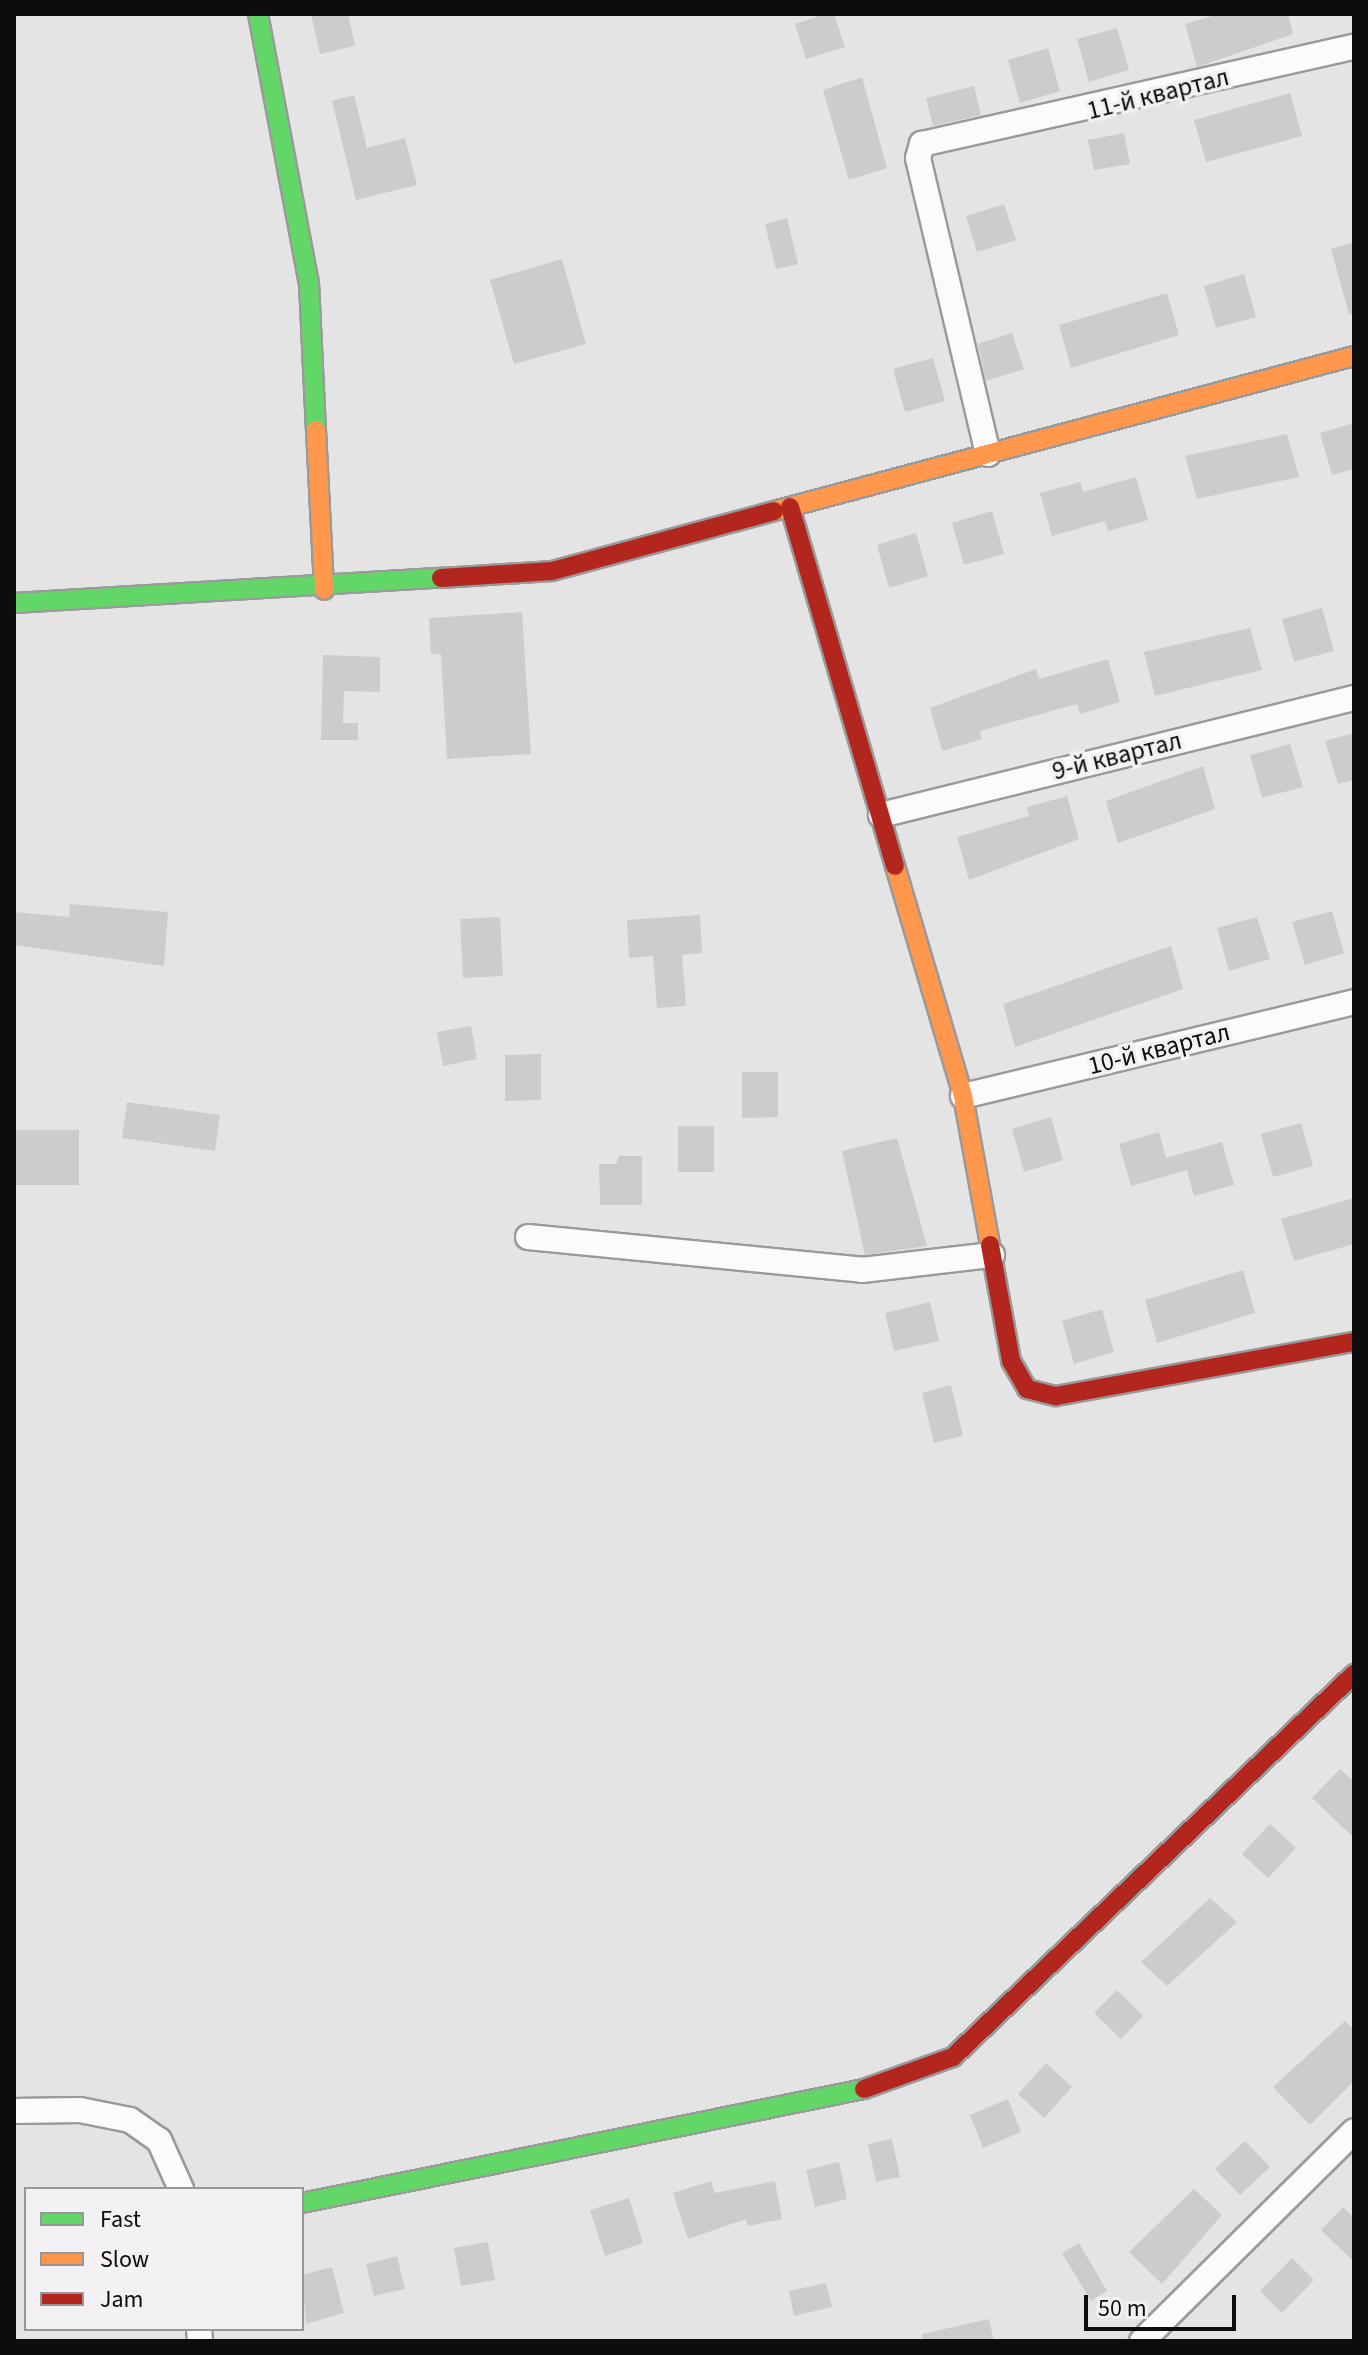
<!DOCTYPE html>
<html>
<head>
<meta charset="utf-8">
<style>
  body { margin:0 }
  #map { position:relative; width:1368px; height:2355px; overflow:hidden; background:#e5e4e5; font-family:"Source Sans 3",sans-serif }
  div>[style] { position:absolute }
  .building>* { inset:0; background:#cdcccd }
  .roads { filter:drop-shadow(2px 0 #9b9a9b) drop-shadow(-2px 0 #9b9a9b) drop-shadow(0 2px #9b9a9b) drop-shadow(0 -2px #9b9a9b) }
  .street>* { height:24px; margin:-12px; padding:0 12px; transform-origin:12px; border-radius:12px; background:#fbfbfb }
  .fast>* { height:18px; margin:-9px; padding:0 9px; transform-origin:9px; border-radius:9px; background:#63d668 }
  .slow>* { height:18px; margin:-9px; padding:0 9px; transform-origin:9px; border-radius:9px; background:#ff974d }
  .jam>* { height:18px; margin:-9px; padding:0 9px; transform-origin:9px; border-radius:9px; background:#b3261e }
  span { translate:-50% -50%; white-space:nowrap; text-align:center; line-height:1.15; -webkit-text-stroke:7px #f3f1f4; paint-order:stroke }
  .street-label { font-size:26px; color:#0e0d0e }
  .frame { position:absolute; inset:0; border:16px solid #0e0d0e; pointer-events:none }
  .legend { position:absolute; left:24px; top:2187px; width:280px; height:144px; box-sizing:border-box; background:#f3f1f4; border:2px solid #979698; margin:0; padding:10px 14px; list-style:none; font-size:24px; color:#0e0d0e }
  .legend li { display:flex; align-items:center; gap:16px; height:40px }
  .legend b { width:40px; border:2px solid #979698 }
  .scale { position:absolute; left:1084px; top:2295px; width:152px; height:36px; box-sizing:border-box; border:4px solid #0e0d0e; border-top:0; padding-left:10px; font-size:24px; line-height:28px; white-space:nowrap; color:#0e0d0e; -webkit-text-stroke:6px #f3f1f4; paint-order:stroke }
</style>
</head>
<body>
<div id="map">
  <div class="building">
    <div style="clip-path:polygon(311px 14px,348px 14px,355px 46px,320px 54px)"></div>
    <div style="clip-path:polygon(825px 14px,834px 14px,845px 47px,806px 59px,795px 24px)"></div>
    <div style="clip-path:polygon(1219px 14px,1288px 14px,1293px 34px,1197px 67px,1185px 24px)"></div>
    <div style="clip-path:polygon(1117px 28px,1129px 70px,1089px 82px,1077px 39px)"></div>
    <div style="clip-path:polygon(1048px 48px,1060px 91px,1020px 103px,1008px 60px)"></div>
    <div style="clip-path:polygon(862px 77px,887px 168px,849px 180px,823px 90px)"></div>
    <div style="clip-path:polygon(974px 86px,981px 115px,933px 126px,926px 98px)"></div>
    <div style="clip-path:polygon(1290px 93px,1302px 136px,1206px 162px,1194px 120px)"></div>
    <div style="clip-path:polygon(354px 95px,367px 148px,405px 138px,417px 185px,356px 200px,332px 101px)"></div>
    <div style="clip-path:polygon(1124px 133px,1130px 164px,1094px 170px,1088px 140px)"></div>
    <div style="clip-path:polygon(1004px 204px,1016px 240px,977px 252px,966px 216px)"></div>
    <div style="clip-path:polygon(787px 218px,798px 264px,776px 269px,765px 224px)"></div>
    <div style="clip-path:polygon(1354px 242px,1354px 314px,1349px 314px,1331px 249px)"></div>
    <div style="clip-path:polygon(562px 259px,586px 344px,514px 364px,490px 280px)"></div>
    <div style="clip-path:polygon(1244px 274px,1256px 317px,1216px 328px,1204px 286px)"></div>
    <div style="clip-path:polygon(1167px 293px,1179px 335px,1071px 368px,1059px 325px)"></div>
    <div style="clip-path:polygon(1012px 333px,1024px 369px,986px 381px,978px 344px)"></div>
    <div style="clip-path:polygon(933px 358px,945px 401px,905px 412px,893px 369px)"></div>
    <div style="clip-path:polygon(1354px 423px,1354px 469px,1332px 475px,1320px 433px)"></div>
    <div style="clip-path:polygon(1287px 434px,1299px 477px,1197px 499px,1185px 456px)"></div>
    <div style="clip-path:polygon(1136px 477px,1148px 520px,1108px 531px,1105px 521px,1052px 536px,1040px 493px,1080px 482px,1083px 492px)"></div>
    <div style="clip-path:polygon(992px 511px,1004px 554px,964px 565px,952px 523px)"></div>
    <div style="clip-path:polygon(916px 533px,928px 576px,889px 588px,877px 545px)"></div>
    <div style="clip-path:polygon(1322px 608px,1334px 651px,1294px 662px,1282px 619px)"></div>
    <div style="clip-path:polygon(522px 612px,531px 754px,447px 759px,441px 654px,431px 654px,429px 618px)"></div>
    <div style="clip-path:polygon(1250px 628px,1262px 670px,1155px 696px,1144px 652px)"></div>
    <div style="clip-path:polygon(323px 655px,380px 657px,380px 692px,344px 691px,343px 723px,358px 723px,358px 740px,321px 740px)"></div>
    <div style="clip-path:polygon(1108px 659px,1120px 702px,1080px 714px,1077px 704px,980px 731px,982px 739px,942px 751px,930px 708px,1036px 669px,1039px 679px)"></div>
    <div style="clip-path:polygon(1354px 733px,1354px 780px,1338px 784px,1325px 741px)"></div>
    <div style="clip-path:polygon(1290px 744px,1303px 787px,1262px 798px,1250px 755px)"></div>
    <div style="clip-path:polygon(1203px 766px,1215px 809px,1118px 843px,1106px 801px)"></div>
    <div style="clip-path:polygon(1067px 796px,1079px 839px,969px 880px,957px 837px,1029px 816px,1027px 807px)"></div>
    <div style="clip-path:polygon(70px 904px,168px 912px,164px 966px,14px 945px,14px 912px,69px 917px)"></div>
    <div style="clip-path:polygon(1332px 911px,1344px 953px,1305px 965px,1292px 922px)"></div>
    <div style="clip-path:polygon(700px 915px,702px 953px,682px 955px,686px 1006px,657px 1008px,653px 956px,629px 958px,627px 920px)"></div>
    <div style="clip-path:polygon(500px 917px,503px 976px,463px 978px,460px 919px)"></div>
    <div style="clip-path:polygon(1257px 917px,1270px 959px,1229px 971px,1217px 928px)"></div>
    <div style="clip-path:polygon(1171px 946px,1183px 989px,1015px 1047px,1003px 1004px)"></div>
    <div style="clip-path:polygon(471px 1026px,477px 1059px,443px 1066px,437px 1032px)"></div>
    <div style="clip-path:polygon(541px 1054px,541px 1100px,505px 1101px,505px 1055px)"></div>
    <div style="clip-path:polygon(742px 1072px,778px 1072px,778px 1117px,742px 1118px)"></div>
    <div style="clip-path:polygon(127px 1102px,220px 1115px,215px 1151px,122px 1138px)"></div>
    <div style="clip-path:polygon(1051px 1117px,1063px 1160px,1024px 1172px,1012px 1129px)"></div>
    <div style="clip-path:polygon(1301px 1123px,1313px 1166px,1273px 1177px,1261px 1134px)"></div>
    <div style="clip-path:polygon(678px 1126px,714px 1126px,714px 1172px,678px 1172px)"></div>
    <div style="clip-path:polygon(14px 1130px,79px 1130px,79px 1185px,14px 1185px)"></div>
    <div style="clip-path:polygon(1159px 1132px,1166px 1158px,1222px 1142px,1234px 1185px,1194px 1196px,1187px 1170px,1131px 1186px,1119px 1144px)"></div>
    <div style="clip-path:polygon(897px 1138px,927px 1246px,865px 1255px,842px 1151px)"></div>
    <div style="clip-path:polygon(619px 1156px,642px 1156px,642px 1205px,600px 1205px,599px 1164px,616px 1164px)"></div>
    <div style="clip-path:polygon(1354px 1198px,1354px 1244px,1294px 1261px,1281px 1219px)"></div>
    <div style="clip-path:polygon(1243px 1270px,1255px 1313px,1157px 1343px,1145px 1300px)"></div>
    <div style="clip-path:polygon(930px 1302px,939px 1341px,894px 1351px,885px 1313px)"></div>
    <div style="clip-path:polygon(1102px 1309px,1114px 1352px,1074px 1364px,1062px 1321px)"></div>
    <div style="clip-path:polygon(951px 1385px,963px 1436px,934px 1443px,922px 1393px)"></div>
    <div style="clip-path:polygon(1340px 1769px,1354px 1782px,1354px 1838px,1312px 1798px)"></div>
    <div style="clip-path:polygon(1270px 1824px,1296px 1848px,1268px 1878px,1242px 1854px)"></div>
    <div style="clip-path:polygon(1210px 1898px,1237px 1922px,1167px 1986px,1141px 1962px)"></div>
    <div style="clip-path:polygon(1117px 1990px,1143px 2016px,1121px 2039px,1094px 2013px)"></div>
    <div style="clip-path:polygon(1345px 2021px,1354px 2030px,1354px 2081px,1310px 2125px,1273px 2087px)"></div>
    <div style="clip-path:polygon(1046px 2063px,1072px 2087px,1044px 2118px,1018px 2094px)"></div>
    <div style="clip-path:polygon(1008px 2099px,1021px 2132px,983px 2148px,970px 2115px)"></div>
    <div style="clip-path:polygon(892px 2139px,900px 2177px,876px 2182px,868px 2144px)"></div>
    <div style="clip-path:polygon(1245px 2141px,1270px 2167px,1240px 2195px,1215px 2169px)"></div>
    <div style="clip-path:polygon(839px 2162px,847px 2199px,815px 2207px,806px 2170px)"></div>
    <div style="clip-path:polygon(711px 2181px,715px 2193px,775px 2181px,782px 2219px,748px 2226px,746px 2219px,688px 2239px,673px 2193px)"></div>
    <div style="clip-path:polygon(1194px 2189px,1222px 2215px,1162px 2284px,1129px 2252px)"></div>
    <div style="clip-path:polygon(629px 2198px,643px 2243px,605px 2256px,590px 2210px)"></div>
    <div style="clip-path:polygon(1343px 2207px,1354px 2218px,1354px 2262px,1321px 2230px)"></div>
    <div style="clip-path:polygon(488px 2242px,495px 2280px,461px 2286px,454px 2248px)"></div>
    <div style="clip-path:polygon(1079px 2243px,1107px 2291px,1091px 2301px,1062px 2253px)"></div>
    <div style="clip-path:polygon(397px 2256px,405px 2289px,374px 2296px,366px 2264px)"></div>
    <div style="clip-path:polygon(1292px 2258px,1314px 2280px,1282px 2313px,1260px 2291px)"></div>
    <div style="clip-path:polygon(332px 2267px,344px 2313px,306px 2324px,302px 2275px)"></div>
    <div style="clip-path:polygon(826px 2283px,832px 2307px,794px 2316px,789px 2291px)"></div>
    <div style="clip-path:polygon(989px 2319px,994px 2341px,922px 2341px,922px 2334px)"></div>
  </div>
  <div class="roads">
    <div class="street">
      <div style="left:988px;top:454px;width:304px;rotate:-103.3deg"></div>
      <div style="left:918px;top:158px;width:15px;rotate:-74deg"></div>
      <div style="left:922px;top:144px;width:443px;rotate:-12.7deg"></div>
      <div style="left:881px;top:815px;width:487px;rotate:-13.9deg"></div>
      <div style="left:963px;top:1096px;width:402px;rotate:-13.5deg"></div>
      <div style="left:528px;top:1237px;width:336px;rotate:5.6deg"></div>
      <div style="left:862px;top:1270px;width:131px;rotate:-6.6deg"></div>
      <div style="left:14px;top:2111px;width:66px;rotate:-0.9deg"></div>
      <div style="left:80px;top:2110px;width:51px;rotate:11.3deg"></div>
      <div style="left:130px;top:2120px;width:35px;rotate:35deg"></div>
      <div style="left:159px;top:2140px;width:54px;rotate:65.8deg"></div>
      <div style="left:199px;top:2329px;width:12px;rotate:85deg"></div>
      <div style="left:1142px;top:2341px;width:298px;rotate:-44.7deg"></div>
    </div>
    <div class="fast">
      <div style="left:258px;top:14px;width:274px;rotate:79.3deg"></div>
      <div style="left:309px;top:283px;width:147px;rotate:87.3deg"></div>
      <div style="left:14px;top:603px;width:428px;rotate:-3.4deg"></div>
      <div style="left:302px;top:2203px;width:573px;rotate:-11.47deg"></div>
    </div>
    <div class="slow">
      <div style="left:316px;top:430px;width:160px;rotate:87.1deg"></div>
      <div style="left:774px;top:511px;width:600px;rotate:-14.96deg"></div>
      <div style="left:895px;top:866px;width:240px;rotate:73.5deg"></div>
      <div style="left:963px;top:1096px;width:151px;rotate:79.7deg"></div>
    </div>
    <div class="jam">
      <div style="left:790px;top:507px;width:374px;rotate:73.7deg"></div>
      <div style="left:441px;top:578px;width:111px;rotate:-3.6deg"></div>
      <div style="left:552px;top:571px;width:230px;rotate:-15.1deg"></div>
      <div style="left:990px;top:1245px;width:118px;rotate:79.7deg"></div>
      <div style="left:1011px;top:1361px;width:32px;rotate:60deg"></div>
      <div style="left:1027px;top:1389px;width:30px;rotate:14deg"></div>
      <div style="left:1056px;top:1396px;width:303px;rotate:-10.3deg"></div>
      <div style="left:864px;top:2089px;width:95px;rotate:-19.8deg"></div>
      <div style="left:953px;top:2057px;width:555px;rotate:-43.68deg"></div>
    </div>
  </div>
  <div class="street-label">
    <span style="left:1158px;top:94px;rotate:-14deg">11-й квартал</span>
    <span style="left:1117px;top:756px;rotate:-14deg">9-й квартал</span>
    <span style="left:1159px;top:1049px;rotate:-14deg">10-й квартал</span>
  </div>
  <div class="frame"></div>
  <ul class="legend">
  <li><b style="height:10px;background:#63d668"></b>Fast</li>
  <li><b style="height:10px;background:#ff974d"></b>Slow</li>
  <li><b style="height:10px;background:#b3261e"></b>Jam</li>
  </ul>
  <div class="scale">50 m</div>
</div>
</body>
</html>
